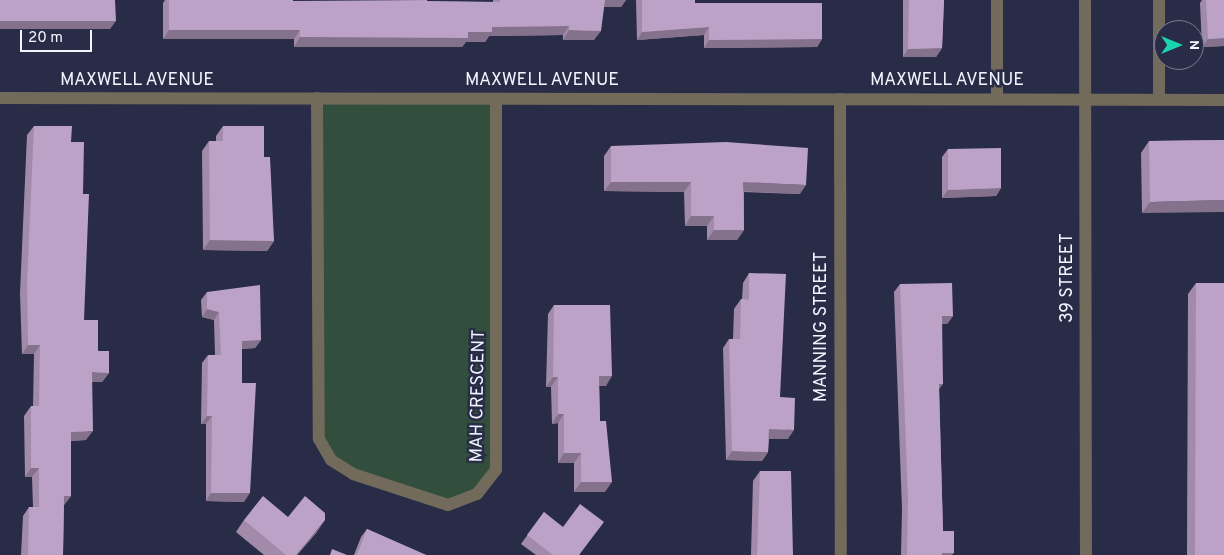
<!DOCTYPE html>
<html>
<head>
<meta charset="utf-8">
<style>
  body { margin:0 }
  #map { position:relative; width:1224px; height:555px; overflow:hidden; background:#292c46; font-family:Overpass,sans-serif }
  div>[style] { position:absolute }
  .green>* { inset:0; background:#324e3d }
  .minor>* { height:12px; margin:-6px; padding:0 6px; transform-origin:6px; border-radius:6px; background:#726a5a }
  .wall>* { inset:0; background:#a28baa }
  .shaded-wall>* { inset:0; background:#84718b }
  .building>* { inset:0; background:#bca2c6 }
  span { translate:-50% -50%; white-space:nowrap; text-align:center; line-height:1.15; -webkit-text-stroke:5px #292c46; paint-order:stroke }
  .street-label { font-size:18px; color:#f2f4ff }
  .north { position:absolute; left:1154px; top:20px; width:50px; height:50px; box-sizing:border-box; background:#292c46; border:1px solid #797c90; border-radius:50%; rotate:90deg; font-size:14px; font-weight:700; line-height:20px; text-align:center; color:#f2f4ff }
  .north::after { content:''; display:block; margin:auto; width:18px; height:22px; background:#1bd5b1; clip-path:polygon(50% 0,100% 100%,50% 72%,0 100%) }
  .scale { position:absolute; left:20px; top:30px; width:72px; height:22px; box-sizing:border-box; border:2px solid #f2f4ff; border-top:0; padding-left:6px; font-size:15px; line-height:18px; white-space:nowrap; color:#f2f4ff; -webkit-text-stroke:4px #292c46; paint-order:stroke }
</style>
</head>
<body>
<div id="map">
  <div class="green">
    <div style="clip-path:polygon(317px 98px,496px 99px,498px 455px,488px 484px,448px 505px,353px 474px,324px 451px)"></div>
  </div>
  <div class="minor">
    <div style="left:997px;top:0;width:98px;rotate:90deg"></div>
    <div style="left:1085px;top:0;width:555px;rotate:89.9deg"></div>
    <div style="left:0;top:98px;width:1224px;rotate:0.09deg"></div>
    <div style="left:317px;top:98px;width:341px;rotate:89.7deg"></div>
    <div style="left:319px;top:439px;width:24px;rotate:60deg"></div>
    <div style="left:331px;top:460px;width:26px;rotate:32deg"></div>
    <div style="left:353px;top:474px;width:100px;rotate:18.1deg"></div>
    <div style="left:448px;top:505px;width:31px;rotate:-21deg"></div>
    <div style="left:477px;top:494px;width:31px;rotate:-52deg"></div>
    <div style="left:496px;top:470px;width:371px;rotate:-90deg"></div>
    <div style="left:840px;top:99px;width:456px;rotate:89.9deg"></div>
    <div style="left:1159px;top:100px;width:100px;rotate:-90deg"></div>
  </div>
  <div class="wall">
    <div style="clip-path:polygon(165px 0,293px 0,293px 1px,493px 2px,493px 0,626px 0,621px 7px,604px 7px,594px 40px,563px 40px,563px 35px,489px 36px,485px 42px,466px 42px,462px 47px,294px 47px,294px 39px,163px 39px,163px 3px)"></div>
    <div style="clip-path:polygon(636px 0,695px 0,695px 3px,822px 39px,817px 47px,704px 48px,704px 35px,637px 40px)"></div>
    <div style="clip-path:polygon(903px 0,944px 0,942px 48px,936px 57px,903px 57px)"></div>
    <div style="clip-path:polygon(1202px 0,1224px 0,1224px 46px,1202px 47px,1200px 3px)"></div>
    <div style="clip-path:polygon(34px 126px,71px 142px,83px 194px,84px 320px,109px 373px,102px 382px,92px 382px,86px 440px,71px 441px,71px 496px,64px 505px,63px 555px,21px 555px,23px 516px,29px 507px,33px 507px,32px 477px,25px 477px,24px 416px,31px 406px,33px 406px,34px 354px,22px 354px,20px 293px,27px 135px)"></div>
    <div style="clip-path:polygon(223px 126px,264px 157px,274px 241px,267px 251px,203px 250px,202px 151px,209px 141px,216px 141px,216px 136px)"></div>
    <div style="clip-path:polygon(1224px 140px,1142px 213px,1141px 153px,1149px 141px)"></div>
    <div style="clip-path:polygon(611px 146px,800px 194px,744px 192px,744px 230px,737px 240px,707px 240px,707px 226px,685px 226px,684px 192px,604px 191px,604px 156px)"></div>
    <div style="clip-path:polygon(948px 149px,1001px 188px,996px 196px,942px 198px,942px 157px)"></div>
    <div style="clip-path:polygon(749px 273px,780px 397px,788px 439px,769px 439px,768px 452px,762px 461px,726px 460px,723px 348px,729px 339px,733px 339px,734px 309px,741px 299px,742px 299px,743px 283px)"></div>
    <div style="clip-path:polygon(1196px 283px,1224px 555px,1187px 555px,1188px 294px)"></div>
    <div style="clip-path:polygon(900px 284px,953px 316px,947px 324px,942px 324px,939px 390px,943px 531px,952px 555px,901px 555px,902px 509px,894px 292px)"></div>
    <div style="clip-path:polygon(207px 292px,261px 340px,255px 348px,242px 349px,242px 383px,244px 502px,206px 501px,206px 424px,201px 424px,202px 363px,208px 355px,215px 355px,214px 320px,202px 317px,201px 300px)"></div>
    <div style="clip-path:polygon(554px 305px,606px 386px,599px 386px,600px 421px,605px 492px,574px 492px,574px 463px,558px 463px,558px 423px,552px 424px,551px 387px,546px 387px,548px 314px)"></div>
    <div style="clip-path:polygon(760px 471px,793px 555px,751px 555px,753px 481px)"></div>
    <div style="clip-path:polygon(544px 512px,580px 555px,536px 555px,521px 544px)"></div>
    <div style="clip-path:polygon(288px 517px,317px 532px,297px 555px,264px 555px,236px 532px,244px 520px)"></div>
    <div style="clip-path:polygon(367px 529px,426px 555px,354px 555px,361px 537px)"></div>
  </div>
  <div class="shaded-wall">
    <div style="clip-path:polygon(604px 0,626px 0,621px 7px,599px 7px)"></div>
    <div style="clip-path:polygon(0 21px,116px 21px,110px 29px,0 29px)"></div>
    <div style="clip-path:polygon(569px 26px,563px 35px,489px 36px,485px 42px,466px 42px,462px 47px,294px 47px,300px 37px,468px 32px,492px 27px)"></div>
    <div style="clip-path:polygon(709px 27px,704px 35px,637px 40px,642px 32px)"></div>
    <div style="clip-path:polygon(169px 30px,300px 30px,294px 39px,163px 39px)"></div>
    <div style="clip-path:polygon(569px 30px,601px 31px,594px 40px,563px 40px)"></div>
    <div style="clip-path:polygon(1224px 38px,1224px 46px,1202px 47px,1208px 39px)"></div>
    <div style="clip-path:polygon(822px 39px,817px 47px,704px 48px,709px 40px)"></div>
    <div style="clip-path:polygon(942px 48px,936px 57px,903px 57px,908px 49px)"></div>
    <div style="clip-path:polygon(611px 182px,691px 182px,684px 192px,604px 191px)"></div>
    <div style="clip-path:polygon(743px 182px,806px 185px,800px 194px,737px 191px)"></div>
    <div style="clip-path:polygon(1001px 188px,996px 196px,942px 198px,948px 190px)"></div>
    <div style="clip-path:polygon(1224px 200px,1224px 212px,1142px 213px,1150px 202px)"></div>
    <div style="clip-path:polygon(691px 216px,714px 216px,707px 226px,685px 226px)"></div>
    <div style="clip-path:polygon(714px 230px,744px 230px,737px 240px,707px 240px)"></div>
    <div style="clip-path:polygon(210px 240px,274px 241px,267px 251px,203px 250px)"></div>
    <div style="clip-path:polygon(207px 309px,219px 312px,214px 320px,202px 317px)"></div>
    <div style="clip-path:polygon(942px 316px,953px 316px,947px 324px,936px 324px)"></div>
    <div style="clip-path:polygon(261px 340px,255px 348px,237px 349px,242px 341px)"></div>
    <div style="clip-path:polygon(28px 345px,40px 345px,34px 354px,22px 354px)"></div>
    <div style="clip-path:polygon(92px 372px,109px 373px,102px 382px,85px 382px)"></div>
    <div style="clip-path:polygon(599px 376px,612px 376px,606px 386px,592px 386px)"></div>
    <div style="clip-path:polygon(553px 377px,558px 377px,551px 387px,546px 387px)"></div>
    <div style="clip-path:polygon(939px 384px,943px 384px,937px 392px)"></div>
    <div style="clip-path:polygon(558px 414px,564px 414px,558px 423px,552px 424px)"></div>
    <div style="clip-path:polygon(207px 416px,212px 416px,206px 424px,201px 424px)"></div>
    <div style="clip-path:polygon(769px 429px,794px 430px,788px 439px,762px 439px)"></div>
    <div style="clip-path:polygon(93px 431px,86px 440px,64px 441px,71px 432px)"></div>
    <div style="clip-path:polygon(732px 451px,768px 452px,762px 461px,726px 460px)"></div>
    <div style="clip-path:polygon(564px 453px,581px 453px,574px 463px,558px 463px)"></div>
    <div style="clip-path:polygon(31px 468px,39px 468px,32px 477px,25px 477px)"></div>
    <div style="clip-path:polygon(581px 482px,612px 482px,605px 492px,574px 492px)"></div>
    <div style="clip-path:polygon(211px 493px,250px 493px,244px 502px,206px 501px)"></div>
    <div style="clip-path:polygon(64px 496px,71px 496px,64px 505px)"></div>
    <div style="clip-path:polygon(325px 520px,317px 532px,297px 555px,296px 555px)"></div>
    <div style="clip-path:polygon(942px 553px,954px 553px,952px 555px,941px 555px)"></div>
  </div>
  <div class="building">
    <div style="clip-path:polygon(0 0,115px 0,116px 21px,0 21px)"></div>
    <div style="clip-path:polygon(169px 0,293px 0,293px 1px,427px 0,427px 1px,500px 2px,500px 0,605px 0,601px 31px,569px 30px,569px 26px,492px 27px,492px 32px,468px 32px,468px 38px,300px 37px,300px 30px,169px 30px)"></div>
    <div style="clip-path:polygon(642px 0,695px 0,695px 3px,822px 3px,822px 39px,709px 40px,709px 27px,642px 32px)"></div>
    <div style="clip-path:polygon(909px 0,944px 0,942px 48px,908px 49px)"></div>
    <div style="clip-path:polygon(1206px 0,1224px 0,1224px 38px,1208px 39px)"></div>
    <div style="clip-path:polygon(34px 126px,72px 126px,71px 142px,84px 142px,83px 194px,89px 194px,84px 320px,98px 320px,98px 351px,109px 351px,109px 373px,92px 372px,93px 431px,71px 432px,71px 496px,64px 496px,63px 555px,28px 555px,29px 507px,39px 507px,39px 468px,31px 468px,31px 406px,39px 406px,40px 345px,28px 345px,27px 283px)"></div>
    <div style="clip-path:polygon(223px 126px,264px 126px,264px 157px,270px 157px,274px 241px,210px 240px,209px 141px,223px 141px)"></div>
    <div style="clip-path:polygon(1224px 140px,1224px 200px,1150px 202px,1149px 141px)"></div>
    <div style="clip-path:polygon(726px 142px,808px 148px,806px 185px,743px 182px,744px 230px,714px 230px,714px 216px,691px 216px,691px 182px,611px 182px,611px 146px)"></div>
    <div style="clip-path:polygon(1001px 148px,1001px 188px,948px 190px,948px 149px)"></div>
    <div style="clip-path:polygon(749px 273px,786px 274px,780px 397px,795px 398px,794px 430px,769px 429px,768px 452px,732px 451px,729px 339px,740px 339px,741px 299px,749px 300px)"></div>
    <div style="clip-path:polygon(952px 283px,953px 316px,942px 316px,943px 384px,939px 384px,943px 531px,954px 531px,954px 553px,942px 553px,942px 555px,907px 555px,908px 501px,900px 284px)"></div>
    <div style="clip-path:polygon(1196px 283px,1224px 283px,1224px 555px,1195px 555px)"></div>
    <div style="clip-path:polygon(260px 285px,261px 340px,242px 341px,242px 383px,256px 383px,250px 493px,211px 493px,212px 416px,207px 416px,208px 355px,221px 355px,219px 312px,207px 309px,207px 292px)"></div>
    <div style="clip-path:polygon(554px 305px,610px 305px,612px 376px,599px 376px,600px 421px,606px 421px,612px 482px,581px 482px,581px 453px,564px 453px,564px 414px,558px 414px,558px 377px,553px 377px)"></div>
    <div style="clip-path:polygon(760px 471px,791px 471px,793px 555px,757px 555px)"></div>
    <div style="clip-path:polygon(263px 496px,288px 517px,305px 496px,325px 513px,325px 520px,296px 555px,286px 555px,244px 520px)"></div>
    <div style="clip-path:polygon(580px 504px,604px 522px,579px 555px,553px 555px,527px 535px,544px 512px,563px 527px)"></div>
    <div style="clip-path:polygon(367px 529px,426px 555px,357px 555px)"></div>
    <div style="clip-path:polygon(332px 549px,347px 555px,330px 555px)"></div>
  </div>
  <div class="street-label">
    <span style="left:137px;top:81px">MAXWELL AVENUE</span>
    <span style="left:542px;top:81px">MAXWELL AVENUE</span>
    <span style="left:947px;top:81px">MAXWELL AVENUE</span>
    <span style="left:1068px;top:278px;rotate:-90deg">39 STREET</span>
    <span style="left:822px;top:327px;rotate:-90deg">MANNING STREET</span>
    <span style="left:479px;top:396px;rotate:-89deg">MAH CRESCENT</span>
  </div>
  <div class="north">N</div>
  <div class="scale">20 m</div>
</div>
</body>
</html>
